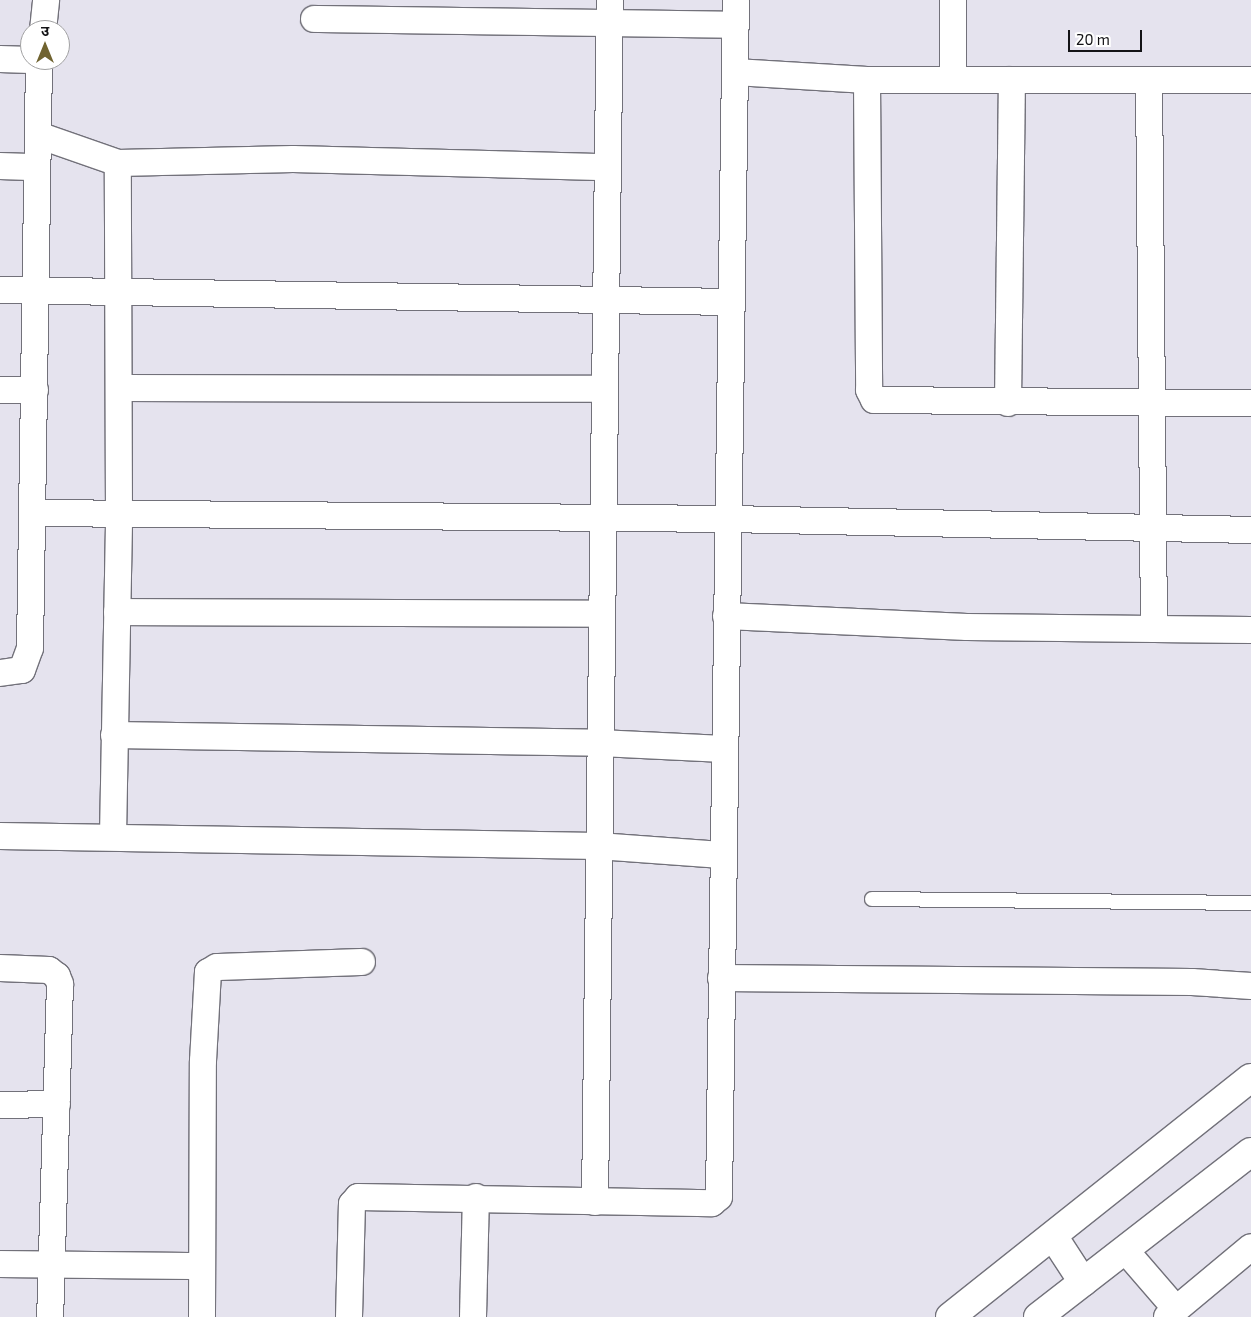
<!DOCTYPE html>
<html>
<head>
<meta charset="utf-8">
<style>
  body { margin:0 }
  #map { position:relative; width:1251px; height:1317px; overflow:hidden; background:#e5e3ee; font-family:"Exo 2","Noto Sans Devanagari",sans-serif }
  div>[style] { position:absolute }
  .roads { filter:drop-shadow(1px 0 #72717a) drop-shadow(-1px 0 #72717a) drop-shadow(0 1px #72717a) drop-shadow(0 -1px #72717a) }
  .service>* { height:14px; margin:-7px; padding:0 7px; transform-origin:7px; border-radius:7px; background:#fff }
  .minor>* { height:26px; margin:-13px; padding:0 13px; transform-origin:13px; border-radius:13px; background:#fff }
  .tertiary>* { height:28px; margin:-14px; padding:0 14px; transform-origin:14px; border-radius:14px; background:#fff }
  span { translate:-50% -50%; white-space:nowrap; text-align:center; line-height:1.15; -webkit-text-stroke:5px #fff; paint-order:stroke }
  .north { position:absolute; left:20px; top:20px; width:50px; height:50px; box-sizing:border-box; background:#fff; border:1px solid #a1a1a2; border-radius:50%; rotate:0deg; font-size:14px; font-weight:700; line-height:20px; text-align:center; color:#131316 }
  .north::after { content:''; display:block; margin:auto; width:18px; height:22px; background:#706330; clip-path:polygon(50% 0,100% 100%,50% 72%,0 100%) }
  .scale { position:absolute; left:1068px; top:30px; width:74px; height:22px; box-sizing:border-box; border:2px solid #131316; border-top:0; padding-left:6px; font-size:15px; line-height:18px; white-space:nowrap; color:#131316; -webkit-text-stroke:4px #fff; paint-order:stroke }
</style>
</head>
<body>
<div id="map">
  <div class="roads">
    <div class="service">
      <div style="left:872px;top:899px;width:379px;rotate:0.6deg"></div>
    </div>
    <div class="minor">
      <div style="left:314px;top:19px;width:422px;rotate:0.8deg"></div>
      <div style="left:43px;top:30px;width:30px;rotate:-84deg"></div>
      <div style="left:0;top:59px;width:30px;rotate:2deg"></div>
      <div style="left:735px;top:72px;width:132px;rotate:3.5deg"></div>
      <div style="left:867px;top:80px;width:384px"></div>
      <div style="left:867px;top:80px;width:310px;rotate:89.6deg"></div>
      <div style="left:869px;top:390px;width:11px;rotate:63deg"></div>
      <div style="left:874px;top:400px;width:377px;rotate:0.5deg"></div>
      <div style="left:953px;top:80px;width:80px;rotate:-90deg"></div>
      <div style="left:1149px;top:80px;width:549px;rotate:89.48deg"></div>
      <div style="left:38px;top:135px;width:85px;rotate:19.3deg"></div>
      <div style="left:118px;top:163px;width:175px;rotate:-1.3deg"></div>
      <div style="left:293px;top:159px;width:314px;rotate:1.5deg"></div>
      <div style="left:0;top:166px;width:37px;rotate:2deg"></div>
      <div style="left:0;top:290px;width:731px;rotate:0.94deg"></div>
      <div style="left:119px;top:388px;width:485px;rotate:0.1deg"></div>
      <div style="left:0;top:390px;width:35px"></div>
      <div style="left:1008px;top:403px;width:323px;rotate:-89.3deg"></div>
      <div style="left:33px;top:513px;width:695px;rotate:0.49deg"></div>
      <div style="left:728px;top:519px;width:523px;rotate:1.2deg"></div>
      <div style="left:117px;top:612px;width:485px;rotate:0.2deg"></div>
      <div style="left:726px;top:616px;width:241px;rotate:2.6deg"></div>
      <div style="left:967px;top:627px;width:284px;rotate:0.6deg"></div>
      <div style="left:0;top:673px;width:22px;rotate:-8deg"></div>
      <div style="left:22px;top:670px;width:23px;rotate:-70deg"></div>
      <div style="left:30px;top:648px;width:588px;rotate:-89.12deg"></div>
      <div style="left:114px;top:735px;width:486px;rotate:0.9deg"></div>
      <div style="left:600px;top:743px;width:124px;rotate:2.8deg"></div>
      <div style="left:0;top:836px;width:598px;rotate:0.96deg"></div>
      <div style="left:598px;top:846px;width:124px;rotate:4.2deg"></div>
      <div style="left:113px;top:836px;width:322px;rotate:-88.9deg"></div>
      <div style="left:119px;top:514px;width:351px;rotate:-90.2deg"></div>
      <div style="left:0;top:968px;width:49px;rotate:2.3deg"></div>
      <div style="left:49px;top:970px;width:10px;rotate:37deg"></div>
      <div style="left:57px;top:976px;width:9px;rotate:69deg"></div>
      <div style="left:60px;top:984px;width:333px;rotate:91.7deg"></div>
      <div style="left:721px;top:978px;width:471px;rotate:0.5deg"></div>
      <div style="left:1192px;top:982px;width:59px;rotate:3.9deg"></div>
      <div style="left:0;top:1105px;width:57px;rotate:-1deg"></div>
      <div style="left:595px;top:1202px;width:1202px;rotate:-89.29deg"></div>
      <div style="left:1125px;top:1250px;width:78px;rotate:49.2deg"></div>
      <div style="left:0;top:1264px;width:201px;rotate:0.6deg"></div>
      <div style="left:202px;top:1317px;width:256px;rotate:-89.8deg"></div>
      <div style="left:203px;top:1061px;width:89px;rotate:-86.8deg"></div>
      <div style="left:208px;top:972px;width:10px;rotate:-29deg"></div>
      <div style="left:217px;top:967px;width:145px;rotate:-2deg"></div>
      <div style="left:349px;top:1317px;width:113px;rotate:-88.5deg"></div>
      <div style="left:352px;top:1204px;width:9px;rotate:-49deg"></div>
      <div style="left:358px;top:1197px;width:354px;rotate:1deg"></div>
      <div style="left:712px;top:1203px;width:9px;rotate:-41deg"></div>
      <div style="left:719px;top:1197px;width:1197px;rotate:-89.19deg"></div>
      <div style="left:473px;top:1317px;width:120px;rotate:-88.6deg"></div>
      <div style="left:1167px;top:1317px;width:109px;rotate:-39.8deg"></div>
    </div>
    <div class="tertiary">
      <div style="left:1053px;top:1236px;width:55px;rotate:56.9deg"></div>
      <div style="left:950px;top:1317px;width:384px;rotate:-38.5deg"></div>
      <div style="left:1038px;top:1317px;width:269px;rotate:-37.8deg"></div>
    </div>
  </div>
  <div class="north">उ</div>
  <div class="scale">20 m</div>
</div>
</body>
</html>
